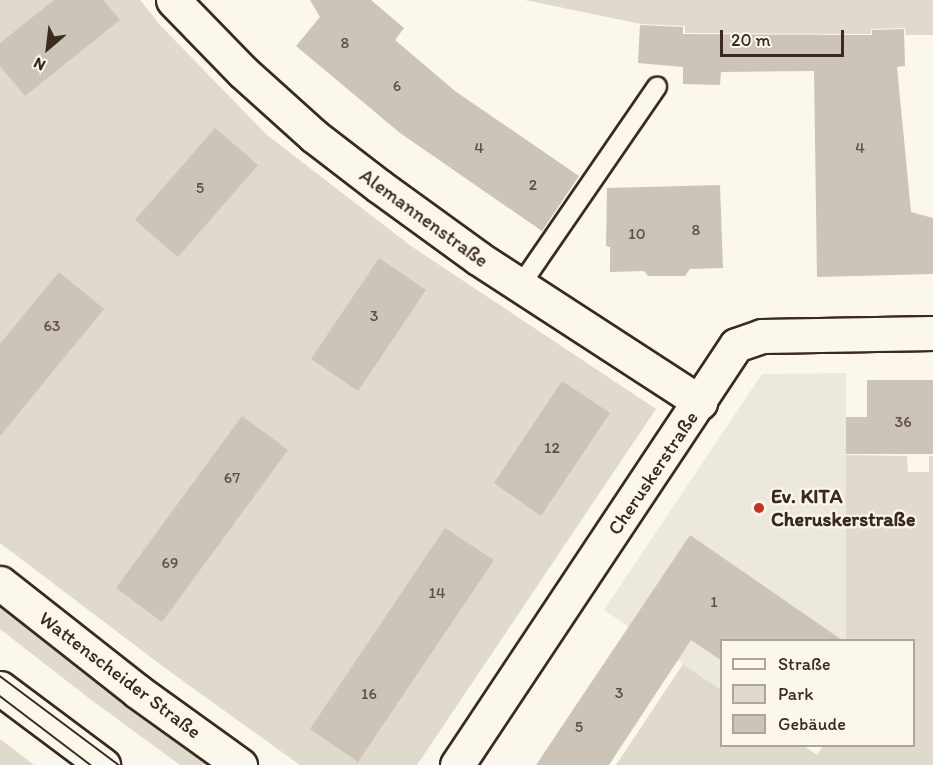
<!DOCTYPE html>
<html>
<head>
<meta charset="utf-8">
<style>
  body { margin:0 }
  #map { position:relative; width:933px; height:765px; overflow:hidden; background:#fbf7ec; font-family:Itim,sans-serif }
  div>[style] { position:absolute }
  .built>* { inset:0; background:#ede8dd }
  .green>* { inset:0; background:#dfd9ce }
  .building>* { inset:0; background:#ccc4b9 }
  .roads { filter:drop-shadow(2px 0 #3b2a1e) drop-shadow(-2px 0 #3b2a1e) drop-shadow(0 2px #3b2a1e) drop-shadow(0 -2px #3b2a1e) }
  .lane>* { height:18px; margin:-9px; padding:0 9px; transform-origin:9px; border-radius:9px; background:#fbf7ec }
  .street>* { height:33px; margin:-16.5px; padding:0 16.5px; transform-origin:16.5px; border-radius:16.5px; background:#fbf7ec }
  .secondary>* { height:33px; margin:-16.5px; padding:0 16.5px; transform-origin:16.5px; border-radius:16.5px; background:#fbf7ec }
  .tram>* { height:1.5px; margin:-0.75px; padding:0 0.75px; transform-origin:0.75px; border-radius:0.75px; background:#3b2a1e }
  .dots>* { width:16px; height:16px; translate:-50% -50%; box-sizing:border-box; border:3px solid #fbf7ec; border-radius:50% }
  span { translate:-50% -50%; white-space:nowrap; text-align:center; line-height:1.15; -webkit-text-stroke:4.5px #fbf7ec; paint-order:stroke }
  .number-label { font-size:16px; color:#5f5045 }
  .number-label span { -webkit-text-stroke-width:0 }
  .street-label { font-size:20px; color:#3b2a1e }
  .poi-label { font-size:20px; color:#3b2a1e; font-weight:700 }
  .left { translate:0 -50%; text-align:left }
  .legend { position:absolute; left:720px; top:639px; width:195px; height:108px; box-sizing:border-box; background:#fbf7ec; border:2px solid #aea59a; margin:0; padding:8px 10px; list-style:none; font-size:18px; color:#3b2a1e }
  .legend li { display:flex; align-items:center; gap:12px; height:30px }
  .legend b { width:30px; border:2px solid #aea59a }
  .north { position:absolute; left:18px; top:18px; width:60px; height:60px; -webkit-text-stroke:4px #fbf7ec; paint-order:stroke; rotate:208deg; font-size:16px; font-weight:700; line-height:24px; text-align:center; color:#3b2a1e }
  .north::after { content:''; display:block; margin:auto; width:21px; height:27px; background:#3b2a1e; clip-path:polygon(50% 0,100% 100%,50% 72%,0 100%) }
  .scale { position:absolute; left:720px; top:30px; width:124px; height:27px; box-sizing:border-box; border:3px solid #3b2a1e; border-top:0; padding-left:8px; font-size:18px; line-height:21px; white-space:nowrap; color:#3b2a1e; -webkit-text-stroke:4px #fbf7ec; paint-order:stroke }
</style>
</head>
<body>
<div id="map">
  <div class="built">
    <div style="clip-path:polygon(846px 373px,846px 640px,722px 640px,721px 690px,604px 610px,762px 374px)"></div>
  </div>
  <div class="green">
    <div style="clip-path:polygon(0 0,140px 0,161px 26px,267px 135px,411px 246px,656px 409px,417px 765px,300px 765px,165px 668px,0 543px)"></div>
    <div style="clip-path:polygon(525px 0,933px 0,933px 35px,906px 35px,905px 28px,871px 29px,871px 34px,685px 33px,685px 26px,641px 24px)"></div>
    <div style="clip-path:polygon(846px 455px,907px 456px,908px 472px,929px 472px,929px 456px,933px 456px,933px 765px,616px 765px,683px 664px,721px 690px,722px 746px,804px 746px,817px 755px,823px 746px,914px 746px,914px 640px,846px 640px)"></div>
    <div style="clip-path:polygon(0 602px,218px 765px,180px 765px,90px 699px,0 629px)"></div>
    <div style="clip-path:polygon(0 739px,34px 765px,0 765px)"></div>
  </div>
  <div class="building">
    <div style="clip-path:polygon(54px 0,103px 0,120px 20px,25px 96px,0 66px,0 43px)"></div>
    <div style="clip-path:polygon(310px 0,371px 0,404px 28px,395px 40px,455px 91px,579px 176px,542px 231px,400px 133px,296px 46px,320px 17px)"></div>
    <div style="clip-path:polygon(640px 25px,683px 27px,683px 34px,872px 35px,872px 30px,904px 29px,905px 66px,897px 67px,911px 212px,933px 218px,933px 274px,817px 277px,814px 71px,721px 72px,720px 85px,683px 84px,683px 67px,638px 63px)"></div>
    <div style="clip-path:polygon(215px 128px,258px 165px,178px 257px,135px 220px)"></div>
    <div style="clip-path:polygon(720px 185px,723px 268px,690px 269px,685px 276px,648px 276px,644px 271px,610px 272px,610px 247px,606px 246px,607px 188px)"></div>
    <div style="clip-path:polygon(379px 258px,426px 290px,358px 391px,311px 359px)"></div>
    <div style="clip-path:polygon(59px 272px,104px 309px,0 436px,0 344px)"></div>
    <div style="clip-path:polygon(867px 380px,933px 380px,933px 454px,846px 454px,846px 417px,867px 417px)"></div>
    <div style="clip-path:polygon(562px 381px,610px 413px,541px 516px,494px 483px)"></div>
    <div style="clip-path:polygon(242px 416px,288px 450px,162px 622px,116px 588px)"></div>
    <div style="clip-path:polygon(445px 528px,494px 560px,358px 762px,310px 729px)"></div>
    <div style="clip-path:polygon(690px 535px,842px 640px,722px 640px,722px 661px,691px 640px,609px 765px,536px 765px)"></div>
  </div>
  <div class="roads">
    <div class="lane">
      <div style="left:520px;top:286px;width:242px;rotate:-55.5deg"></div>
    </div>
    <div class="street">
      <div style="left:173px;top:0;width:100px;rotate:45.8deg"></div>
      <div style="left:243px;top:72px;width:96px;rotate:42deg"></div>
      <div style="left:314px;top:136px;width:82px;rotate:37.6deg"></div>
      <div style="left:379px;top:186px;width:122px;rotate:36deg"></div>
      <div style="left:478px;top:258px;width:265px;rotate:33deg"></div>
      <div style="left:0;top:583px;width:174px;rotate:38.2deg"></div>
      <div style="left:137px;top:691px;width:127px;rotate:35.7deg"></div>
      <div style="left:457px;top:765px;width:504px;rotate:-56.4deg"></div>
      <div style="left:736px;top:345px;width:28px;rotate:-19deg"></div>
      <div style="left:762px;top:336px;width:171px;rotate:-1deg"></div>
    </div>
    <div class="secondary">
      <div style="left:0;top:688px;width:129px;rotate:36.8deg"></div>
    </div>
  </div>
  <div class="tram">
    <div style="left:0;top:676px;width:149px;rotate:36.8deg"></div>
    <div style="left:0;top:696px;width:114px;rotate:37.2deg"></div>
  </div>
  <div class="dots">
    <div style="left:759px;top:508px;background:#c8321e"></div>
  </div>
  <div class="number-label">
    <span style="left:345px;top:43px">8</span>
    <span style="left:397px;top:86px">6</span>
    <span style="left:479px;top:148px">4</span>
    <span style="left:860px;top:148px">4</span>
    <span style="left:533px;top:185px">2</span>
    <span style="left:200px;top:188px">5</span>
    <span style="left:696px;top:230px">8</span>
    <span style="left:637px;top:234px">10</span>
    <span style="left:374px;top:316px">3</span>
    <span style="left:52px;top:326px">63</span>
    <span style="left:903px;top:422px">36</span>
    <span style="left:552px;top:448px">12</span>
    <span style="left:232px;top:478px">67</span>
    <span style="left:170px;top:563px">69</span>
    <span style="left:437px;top:593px">14</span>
    <span style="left:714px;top:602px">1</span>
    <span style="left:619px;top:693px">3</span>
    <span style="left:369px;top:694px">16</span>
    <span style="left:579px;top:727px">5</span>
  </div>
  <div class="street-label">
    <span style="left:424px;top:218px;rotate:36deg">Alemannenstraße</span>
    <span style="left:653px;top:473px;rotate:-56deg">Cheruskerstraße</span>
    <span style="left:120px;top:675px;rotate:37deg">Wattenscheider Straße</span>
  </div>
  <div class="poi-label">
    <span class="left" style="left:771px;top:508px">Ev. KITA<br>Cheruskerstraße</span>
  </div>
  <ul class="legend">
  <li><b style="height:8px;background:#fbf7ec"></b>Straße</li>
  <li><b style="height:16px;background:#dfd9ce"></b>Park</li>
  <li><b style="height:16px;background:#ccc4b9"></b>Gebäude</li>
  </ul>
  <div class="north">N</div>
  <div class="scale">20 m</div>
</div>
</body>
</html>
